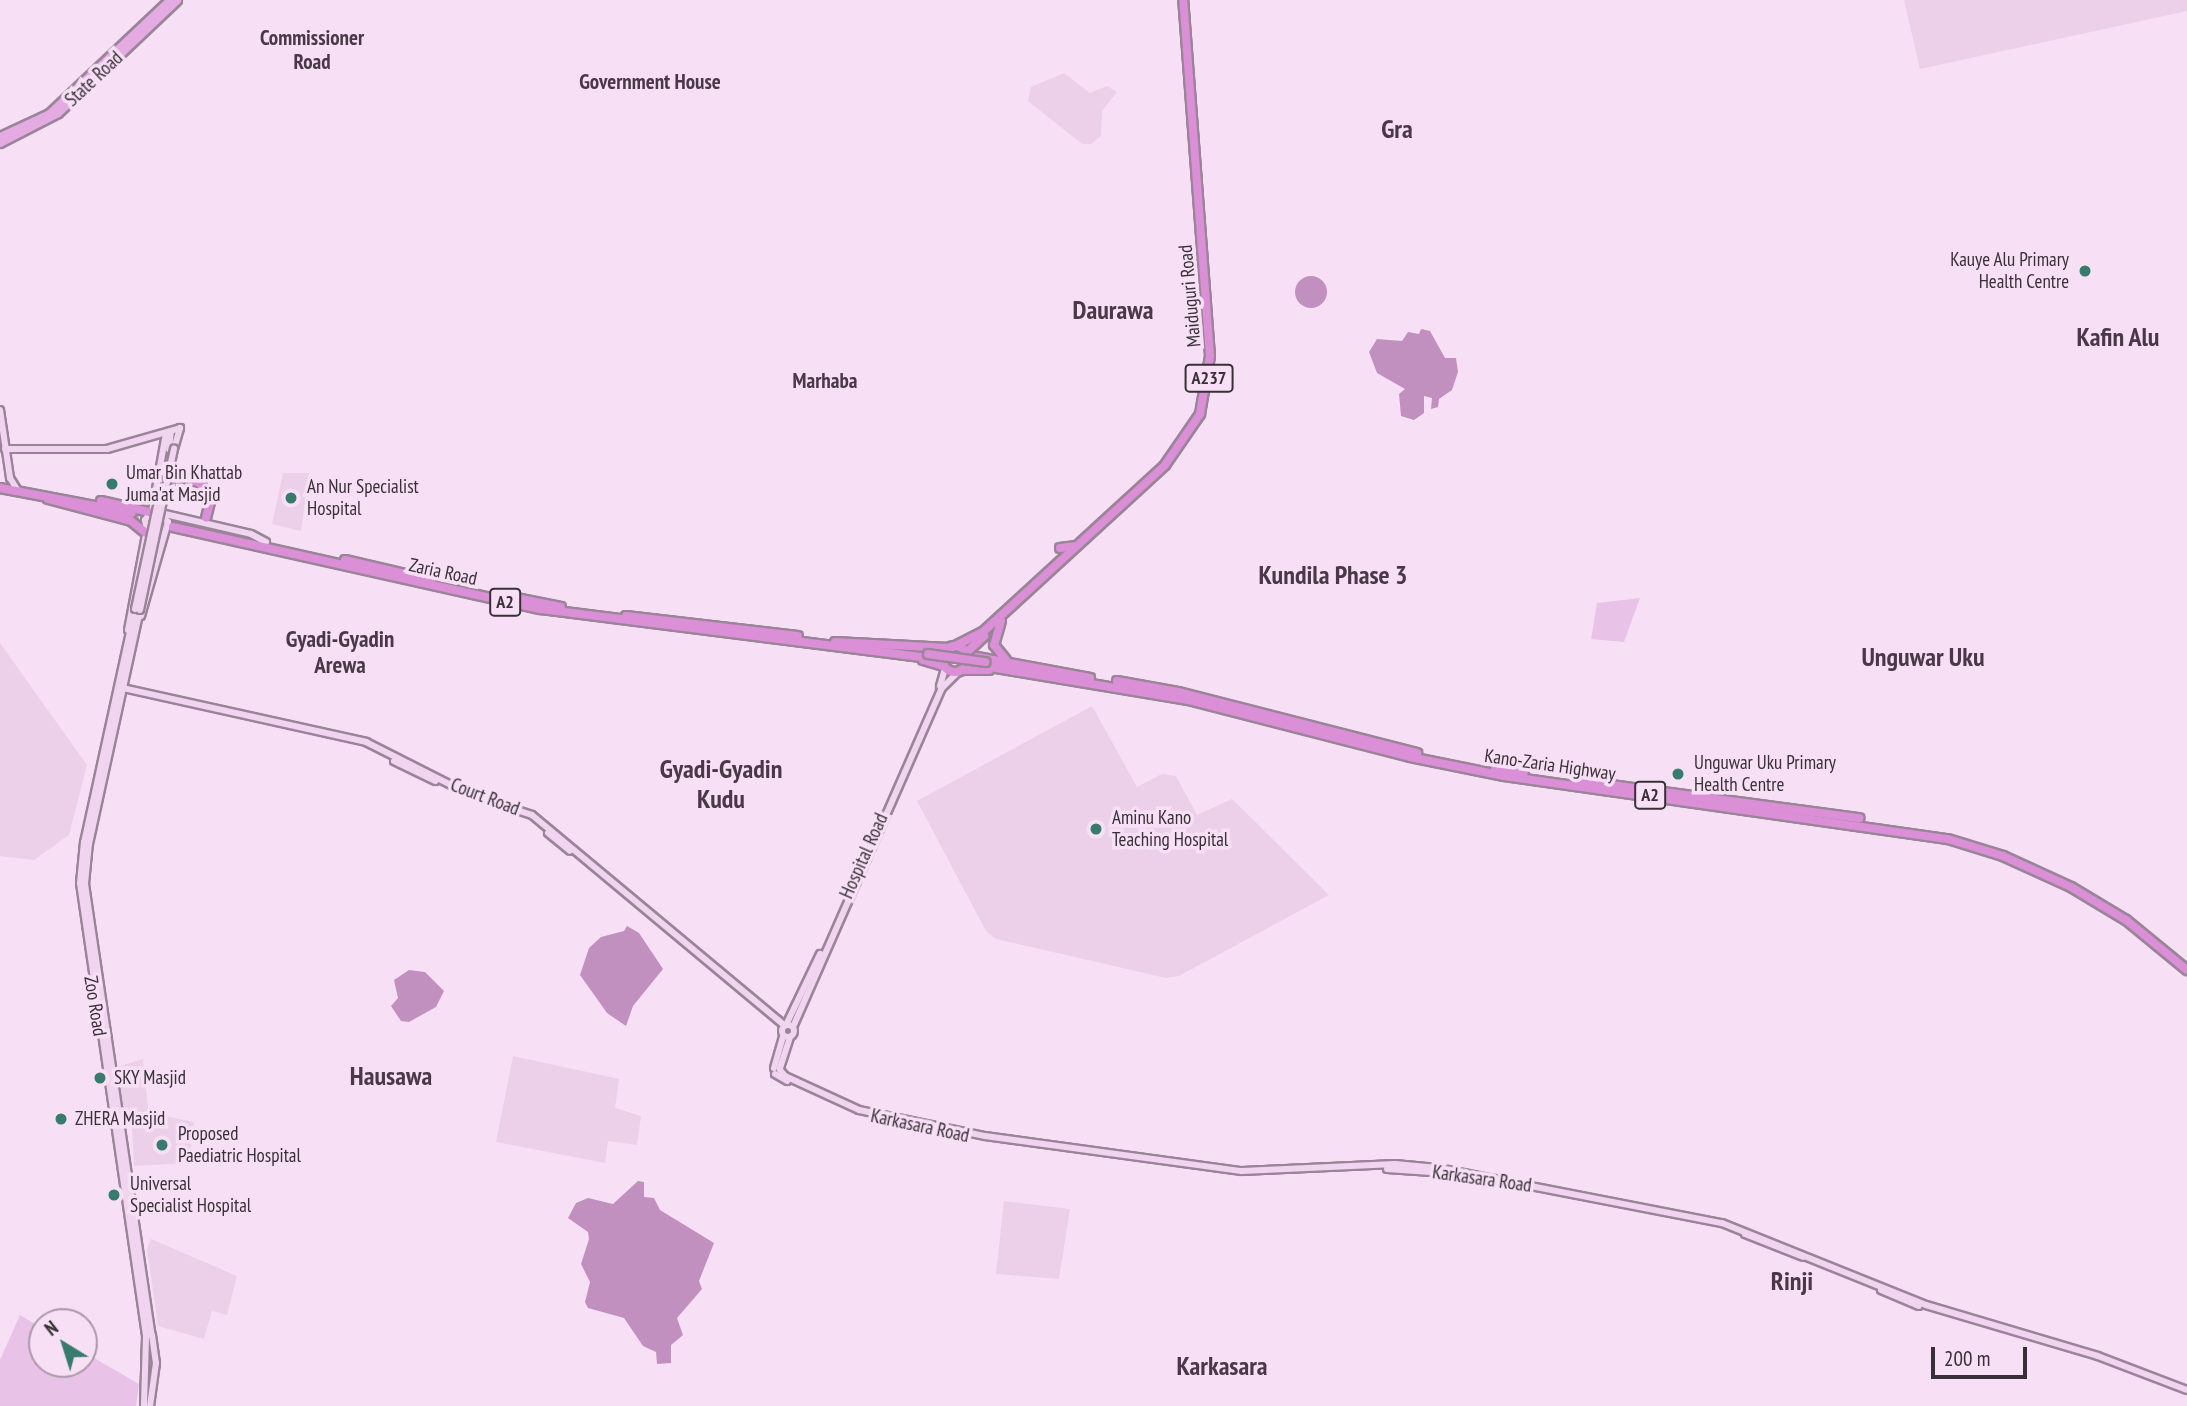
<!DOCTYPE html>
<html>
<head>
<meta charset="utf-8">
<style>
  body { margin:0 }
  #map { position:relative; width:2187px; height:1406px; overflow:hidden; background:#f7e0f5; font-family:"PT Sans Narrow",sans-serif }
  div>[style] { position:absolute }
  .built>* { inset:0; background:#eccfe9 }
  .green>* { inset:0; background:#e9c3e7 }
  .water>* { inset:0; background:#c290bf }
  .round { border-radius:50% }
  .trunk-tunnel>* { height:8px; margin-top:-4px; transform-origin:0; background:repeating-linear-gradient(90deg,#d1bdcf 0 8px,transparent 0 12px) }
  .roads { filter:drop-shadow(2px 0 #9a8598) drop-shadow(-2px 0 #9a8598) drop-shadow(0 2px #9a8598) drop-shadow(0 -2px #9a8598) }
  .secondary>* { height:6px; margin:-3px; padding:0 3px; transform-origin:3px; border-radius:3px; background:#f1d5f0 }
  .secondary>.ring { margin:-3px; padding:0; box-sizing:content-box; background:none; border:6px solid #f1d5f0; border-radius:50% }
  .primary>* { height:7px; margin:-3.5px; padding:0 3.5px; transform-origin:3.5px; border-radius:3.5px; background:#e3abe1 }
  .trunk>* { height:8px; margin:-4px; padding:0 4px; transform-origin:4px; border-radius:4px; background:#da8fd7 }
  .trunk>.ring { margin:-4px; padding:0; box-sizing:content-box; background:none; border:8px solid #da8fd7; border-radius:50% }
  .bridges { filter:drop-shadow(2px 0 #9a8598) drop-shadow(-2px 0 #9a8598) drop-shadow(0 2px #9a8598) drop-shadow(0 -2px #9a8598) }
  .secondary-bridge>* { height:6px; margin:-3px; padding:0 3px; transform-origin:3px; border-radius:3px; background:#f1d5f0 }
  .trunk-bridge>* { height:8px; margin:-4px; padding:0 4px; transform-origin:4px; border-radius:4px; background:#da8fd7 }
  .dots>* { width:19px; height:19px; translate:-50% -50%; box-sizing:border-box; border:4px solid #f7e0f5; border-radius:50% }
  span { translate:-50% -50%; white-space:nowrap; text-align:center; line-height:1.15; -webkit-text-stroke:7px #f7e0f5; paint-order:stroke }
  .shield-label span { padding:2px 5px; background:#f7e0f5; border:2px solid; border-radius:5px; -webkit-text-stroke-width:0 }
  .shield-label { font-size:18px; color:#382f37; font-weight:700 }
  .street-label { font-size:19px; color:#382f37 }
  .poi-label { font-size:19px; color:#382f37 }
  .right { translate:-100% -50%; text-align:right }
  .left { translate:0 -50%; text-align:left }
  .neighbourhood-label { font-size:21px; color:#4a3849; font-weight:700 }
  .quarter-label { font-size:23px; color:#4a3849; font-weight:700 }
  .district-label { font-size:26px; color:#4a3849; font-weight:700 }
  .north { position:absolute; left:28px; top:1308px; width:70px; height:70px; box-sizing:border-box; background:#f7e0f5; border:2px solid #ab99a9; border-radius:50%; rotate:322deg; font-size:19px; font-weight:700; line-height:28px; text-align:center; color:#382f37 }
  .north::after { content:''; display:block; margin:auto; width:24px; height:32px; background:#377b6d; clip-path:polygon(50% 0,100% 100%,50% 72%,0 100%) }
  .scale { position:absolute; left:1931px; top:1347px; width:96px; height:32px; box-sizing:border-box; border:4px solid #382f37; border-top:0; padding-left:9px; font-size:21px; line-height:24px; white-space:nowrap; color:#382f37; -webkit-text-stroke:5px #f7e0f5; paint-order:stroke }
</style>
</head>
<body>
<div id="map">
  <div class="built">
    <div style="clip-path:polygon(1904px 0,2187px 0,2187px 11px,1920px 69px)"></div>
    <div style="clip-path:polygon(1064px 73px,1090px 93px,1107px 86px,1117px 92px,1102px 111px,1101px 136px,1091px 144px,1082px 144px,1028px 101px,1031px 87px)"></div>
    <div style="clip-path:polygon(283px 473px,309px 473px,301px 531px,272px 524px)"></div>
    <div style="clip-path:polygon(0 643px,87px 765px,69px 835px,34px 860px,0 856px)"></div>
    <div style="clip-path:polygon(1092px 706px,1137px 787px,1162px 774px,1176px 776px,1197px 815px,1232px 799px,1329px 895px,1179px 976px,1166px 978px,996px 939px,986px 931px,917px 801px)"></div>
    <div style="clip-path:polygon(513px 1056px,619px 1079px,615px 1108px,641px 1116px,637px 1145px,608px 1141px,605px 1163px,496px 1142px)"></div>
    <div style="clip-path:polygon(143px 1059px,148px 1108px,155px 1107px,153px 1119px,123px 1121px,114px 1068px)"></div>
    <div style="clip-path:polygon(166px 1116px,194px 1122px,189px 1163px,134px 1166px,132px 1127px,153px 1125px)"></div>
    <div style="clip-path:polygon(1004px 1201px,1070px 1209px,1059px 1279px,996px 1274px)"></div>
    <div style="clip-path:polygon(151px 1239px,237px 1276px,227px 1315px,212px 1311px,204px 1339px,158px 1326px,147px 1249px)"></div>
  </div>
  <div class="green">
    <div style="clip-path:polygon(1640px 598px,1624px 642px,1591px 639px,1597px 603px)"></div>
    <div style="clip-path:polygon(20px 1315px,42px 1328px,42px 1364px,84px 1364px,84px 1352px,139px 1384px,136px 1406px,0 1406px,0 1360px)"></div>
  </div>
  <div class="water">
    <div class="round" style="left:1295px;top:276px;width:32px;height:32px"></div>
    <div style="clip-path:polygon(1421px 329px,1430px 331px,1445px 358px,1456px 358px,1458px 372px,1452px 390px,1439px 399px,1438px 407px,1431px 409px,1432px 398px,1424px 396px,1424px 413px,1414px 420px,1401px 416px,1399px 394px,1405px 389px,1377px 373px,1369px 352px,1377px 339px,1402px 341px,1408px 332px,1419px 334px)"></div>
    <div style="clip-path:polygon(627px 926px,639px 933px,663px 969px,633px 1006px,626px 1026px,607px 1013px,580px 975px,589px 948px,601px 937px,624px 931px)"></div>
    <div style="clip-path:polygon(409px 970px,425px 972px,444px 991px,436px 1007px,409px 1022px,401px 1021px,391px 1006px,398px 998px,394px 980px)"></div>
    <div style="clip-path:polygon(638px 1181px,644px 1182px,644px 1197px,654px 1198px,660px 1210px,714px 1243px,699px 1281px,702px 1289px,677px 1318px,683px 1335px,671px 1345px,671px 1363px,657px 1364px,656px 1352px,643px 1346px,624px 1318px,588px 1308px,585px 1302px,590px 1282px,581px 1264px,589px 1239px,588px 1232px,568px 1218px,576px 1203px,588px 1198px,613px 1204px)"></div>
  </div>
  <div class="trunk-tunnel">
    <div style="left:132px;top:513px;width:43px;rotate:14.7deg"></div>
  </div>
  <div class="roads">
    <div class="secondary">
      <div style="left:0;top:410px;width:69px;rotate:81.6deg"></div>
      <div style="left:10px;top:478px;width:15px;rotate:58deg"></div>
      <div style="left:5px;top:449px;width:102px"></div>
      <div style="left:107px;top:449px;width:76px;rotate:-16deg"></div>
      <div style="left:169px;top:449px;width:18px;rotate:-84deg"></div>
      <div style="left:174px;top:449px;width:22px;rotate:-74deg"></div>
      <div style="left:165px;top:514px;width:88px;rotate:13.1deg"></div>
      <div style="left:251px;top:534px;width:17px;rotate:28deg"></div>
      <div style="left:135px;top:609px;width:239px;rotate:102.3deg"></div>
      <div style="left:84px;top:842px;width:41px;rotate:95.6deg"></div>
      <div style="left:80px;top:883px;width:459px;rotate:81.7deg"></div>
      <div style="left:146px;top:1337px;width:69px;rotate:91.7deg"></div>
      <div style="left:140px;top:610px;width:239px;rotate:102.3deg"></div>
      <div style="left:89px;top:843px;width:41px;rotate:95.6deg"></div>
      <div style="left:85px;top:884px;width:456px;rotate:81.6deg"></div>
      <div style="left:152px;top:1335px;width:28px;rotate:82deg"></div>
      <div style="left:156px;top:1363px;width:43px;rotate:97.9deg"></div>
      <div style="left:141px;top:616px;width:98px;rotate:-74deg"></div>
      <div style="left:168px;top:522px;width:16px;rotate:-133deg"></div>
      <div style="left:128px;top:630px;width:103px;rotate:-79.3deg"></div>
      <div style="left:147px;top:529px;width:9px;rotate:-103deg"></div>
      <div style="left:145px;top:520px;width:11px;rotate:-52deg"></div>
      <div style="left:152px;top:511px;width:79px;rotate:-79.8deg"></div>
      <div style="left:940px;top:686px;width:19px;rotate:-74deg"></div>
      <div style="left:123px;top:688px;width:249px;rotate:12.5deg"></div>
      <div style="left:366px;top:742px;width:115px;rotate:26.8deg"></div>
      <div style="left:469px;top:794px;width:66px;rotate:18.4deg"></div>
      <div style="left:532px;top:815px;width:329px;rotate:39.8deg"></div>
      <div style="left:394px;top:761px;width:46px;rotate:26deg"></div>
      <div style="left:548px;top:833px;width:28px;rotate:39deg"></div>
      <div class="ring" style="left:782px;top:1025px;width:6px;height:6px"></div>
      <div style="left:786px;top:1025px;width:79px;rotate:-64.4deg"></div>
      <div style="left:793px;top:1027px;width:370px;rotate:-66.3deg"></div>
      <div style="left:942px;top:688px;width:24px;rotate:-45deg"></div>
      <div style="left:774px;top:1068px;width:33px;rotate:-74deg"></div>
      <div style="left:780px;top:1068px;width:33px;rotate:-72deg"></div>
      <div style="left:780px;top:1070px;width:8px;rotate:50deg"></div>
      <div style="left:785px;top:1076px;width:81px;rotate:24.7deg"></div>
      <div style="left:859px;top:1110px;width:129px;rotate:11.7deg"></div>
      <div style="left:985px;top:1136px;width:259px;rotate:7.8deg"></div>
      <div style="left:1242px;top:1171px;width:153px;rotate:-2.6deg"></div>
      <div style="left:1395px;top:1164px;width:43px;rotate:5.3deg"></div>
      <div style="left:1438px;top:1168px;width:289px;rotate:11deg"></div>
      <div style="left:1722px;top:1223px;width:220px;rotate:21.9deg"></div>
      <div style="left:1926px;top:1305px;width:179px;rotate:16.5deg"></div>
      <div style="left:2098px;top:1356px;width:95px;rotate:20.9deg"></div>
      <div style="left:775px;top:1074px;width:14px;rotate:30deg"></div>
      <div style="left:1387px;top:1169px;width:59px;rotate:3.9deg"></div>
      <div style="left:1745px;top:1234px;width:62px;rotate:21.6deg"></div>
      <div style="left:1881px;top:1290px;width:41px;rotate:22.8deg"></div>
    </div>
    <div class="primary">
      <div style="left:0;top:136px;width:54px;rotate:-25.1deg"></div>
      <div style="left:49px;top:113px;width:165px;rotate:-43.3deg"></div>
      <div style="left:0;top:143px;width:65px;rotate:-27.3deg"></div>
      <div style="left:58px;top:113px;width:164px;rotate:-43.5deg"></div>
    </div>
    <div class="trunk">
      <div style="left:167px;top:482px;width:16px;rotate:-18deg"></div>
      <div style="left:182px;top:477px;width:19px;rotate:18deg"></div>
      <div style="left:200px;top:483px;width:21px;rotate:62deg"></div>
      <div style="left:210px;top:502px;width:16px;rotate:104deg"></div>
      <div style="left:0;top:488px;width:134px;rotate:10.7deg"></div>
      <div style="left:48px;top:499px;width:86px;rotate:14.8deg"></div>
      <div style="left:131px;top:521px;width:19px;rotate:39deg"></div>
      <div style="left:101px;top:501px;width:49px;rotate:12.9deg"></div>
      <div style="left:173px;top:527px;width:377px;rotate:12.6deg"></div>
      <div style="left:541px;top:609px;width:389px;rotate:7.2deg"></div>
      <div style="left:1060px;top:548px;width:16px;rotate:-7deg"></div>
      <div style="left:345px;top:560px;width:88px;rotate:13.1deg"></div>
      <div style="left:506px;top:596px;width:56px;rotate:11.3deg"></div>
      <div style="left:626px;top:616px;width:173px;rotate:6.6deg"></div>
      <div style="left:1001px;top:621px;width:25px;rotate:106deg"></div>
      <div style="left:994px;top:645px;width:19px;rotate:51deg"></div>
      <div style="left:835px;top:642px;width:114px;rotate:3deg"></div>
      <div class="ring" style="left:942px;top:646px;width:18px;height:18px"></div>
      <div style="left:953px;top:647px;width:34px;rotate:-27deg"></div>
      <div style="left:983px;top:632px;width:247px;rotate:-42.5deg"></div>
      <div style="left:1165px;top:465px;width:62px;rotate:-55.5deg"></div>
      <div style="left:1200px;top:414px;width:59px;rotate:-80.2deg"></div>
      <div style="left:1210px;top:356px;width:357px;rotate:-94.3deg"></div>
      <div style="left:966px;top:653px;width:25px;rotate:-43deg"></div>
      <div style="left:977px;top:657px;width:115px;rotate:10.5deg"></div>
      <div style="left:923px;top:660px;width:22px;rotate:16deg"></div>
      <div style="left:984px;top:666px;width:207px;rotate:9.5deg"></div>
      <div style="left:1188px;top:700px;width:229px;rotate:14.4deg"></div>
      <div style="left:1410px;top:757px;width:96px;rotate:11.4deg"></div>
      <div style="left:1504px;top:776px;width:448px;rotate:8.1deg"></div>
      <div style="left:1948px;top:839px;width:58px;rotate:17.2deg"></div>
      <div style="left:2003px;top:856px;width:75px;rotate:24.5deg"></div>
      <div style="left:2071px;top:887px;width:64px;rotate:31deg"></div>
      <div style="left:2126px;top:920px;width:79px;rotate:39.3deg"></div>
      <div style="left:961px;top:670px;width:28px"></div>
      <div style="left:1117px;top:681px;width:62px;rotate:10.2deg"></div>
      <div style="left:1178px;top:692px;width:247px;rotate:14.3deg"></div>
      <div style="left:1495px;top:769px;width:29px;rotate:8deg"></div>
      <div style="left:1581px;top:781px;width:281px;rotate:7.6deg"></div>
    </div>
  </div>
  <div class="bridges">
    <div class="secondary-bridge">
      <div style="left:135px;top:609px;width:109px;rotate:-77.9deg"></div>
      <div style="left:140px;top:610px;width:165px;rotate:-78.1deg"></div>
    </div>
    <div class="trunk-bridge">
      <div style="left:928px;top:654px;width:58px;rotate:8deg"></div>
    </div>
  </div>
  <div class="dots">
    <div style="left:2085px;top:271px;background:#377b6d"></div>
    <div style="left:112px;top:484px;background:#377b6d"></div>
    <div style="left:291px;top:498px;background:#377b6d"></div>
    <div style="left:1678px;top:774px;background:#377b6d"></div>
    <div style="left:1096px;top:829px;background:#377b6d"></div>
    <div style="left:100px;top:1078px;background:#377b6d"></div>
    <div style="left:61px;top:1119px;background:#377b6d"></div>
    <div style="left:162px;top:1145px;background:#377b6d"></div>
    <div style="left:114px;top:1195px;background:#377b6d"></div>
  </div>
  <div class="shield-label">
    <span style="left:1209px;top:378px">A237</span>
    <span style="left:505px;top:602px">A2</span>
    <span style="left:1650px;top:795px">A2</span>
  </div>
  <div class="street-label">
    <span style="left:94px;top:79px;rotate:-43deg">State Road</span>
    <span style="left:1190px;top:296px;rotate:-95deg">Maiduguri Road</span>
    <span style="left:443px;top:572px;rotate:12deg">Zaria Road</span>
    <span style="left:1550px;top:765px;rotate:8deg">Kano-Zaria Highway</span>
    <span style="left:485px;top:797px;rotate:21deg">Court Road</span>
    <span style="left:864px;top:856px;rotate:-66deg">Hospital Road</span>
    <span style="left:95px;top:1006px;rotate:81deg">Zoo Road</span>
    <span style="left:920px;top:1126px;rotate:12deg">Karkasara Road</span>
    <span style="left:1482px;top:1179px;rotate:8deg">Karkasara Road</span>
  </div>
  <div class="poi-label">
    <span class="right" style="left:2069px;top:271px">Kauye Alu Primary<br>Health Centre</span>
    <span class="left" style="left:126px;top:484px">Umar Bin Khattab<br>Juma'at Masjid</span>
    <span class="left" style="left:307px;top:498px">An Nur Specialist<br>Hospital</span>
    <span class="left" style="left:1694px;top:774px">Unguwar Uku Primary<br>Health Centre</span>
    <span class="left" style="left:1112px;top:829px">Aminu Kano<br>Teaching Hospital</span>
    <span class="left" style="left:114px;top:1078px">SKY Masjid</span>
    <span class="left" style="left:75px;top:1119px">ZHERA Masjid</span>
    <span class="left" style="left:178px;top:1145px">Proposed<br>Paediatric Hospital</span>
    <span class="left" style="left:130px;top:1195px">Universal<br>Specialist Hospital</span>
  </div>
  <div class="neighbourhood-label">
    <span style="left:312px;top:50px">Commissioner<br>Road</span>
    <span style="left:650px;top:82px">Government House</span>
    <span style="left:825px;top:381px">Marhaba</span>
  </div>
  <div class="quarter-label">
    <span style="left:340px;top:652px">Gyadi-Gyadin<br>Arewa</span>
  </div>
  <div class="district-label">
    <span style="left:1397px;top:129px">Gra</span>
    <span style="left:1113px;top:310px">Daurawa</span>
    <span style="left:2118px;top:337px">Kafin Alu</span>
    <span style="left:1333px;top:575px">Kundila Phase 3</span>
    <span style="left:1923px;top:657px">Unguwar Uku</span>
    <span style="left:721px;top:784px">Gyadi-Gyadin<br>Kudu</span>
    <span style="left:391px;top:1076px">Hausawa</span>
    <span style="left:1792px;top:1281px">Rinji</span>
    <span style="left:1222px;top:1366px">Karkasara</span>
  </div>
  <div class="north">N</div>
  <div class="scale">200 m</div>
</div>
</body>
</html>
